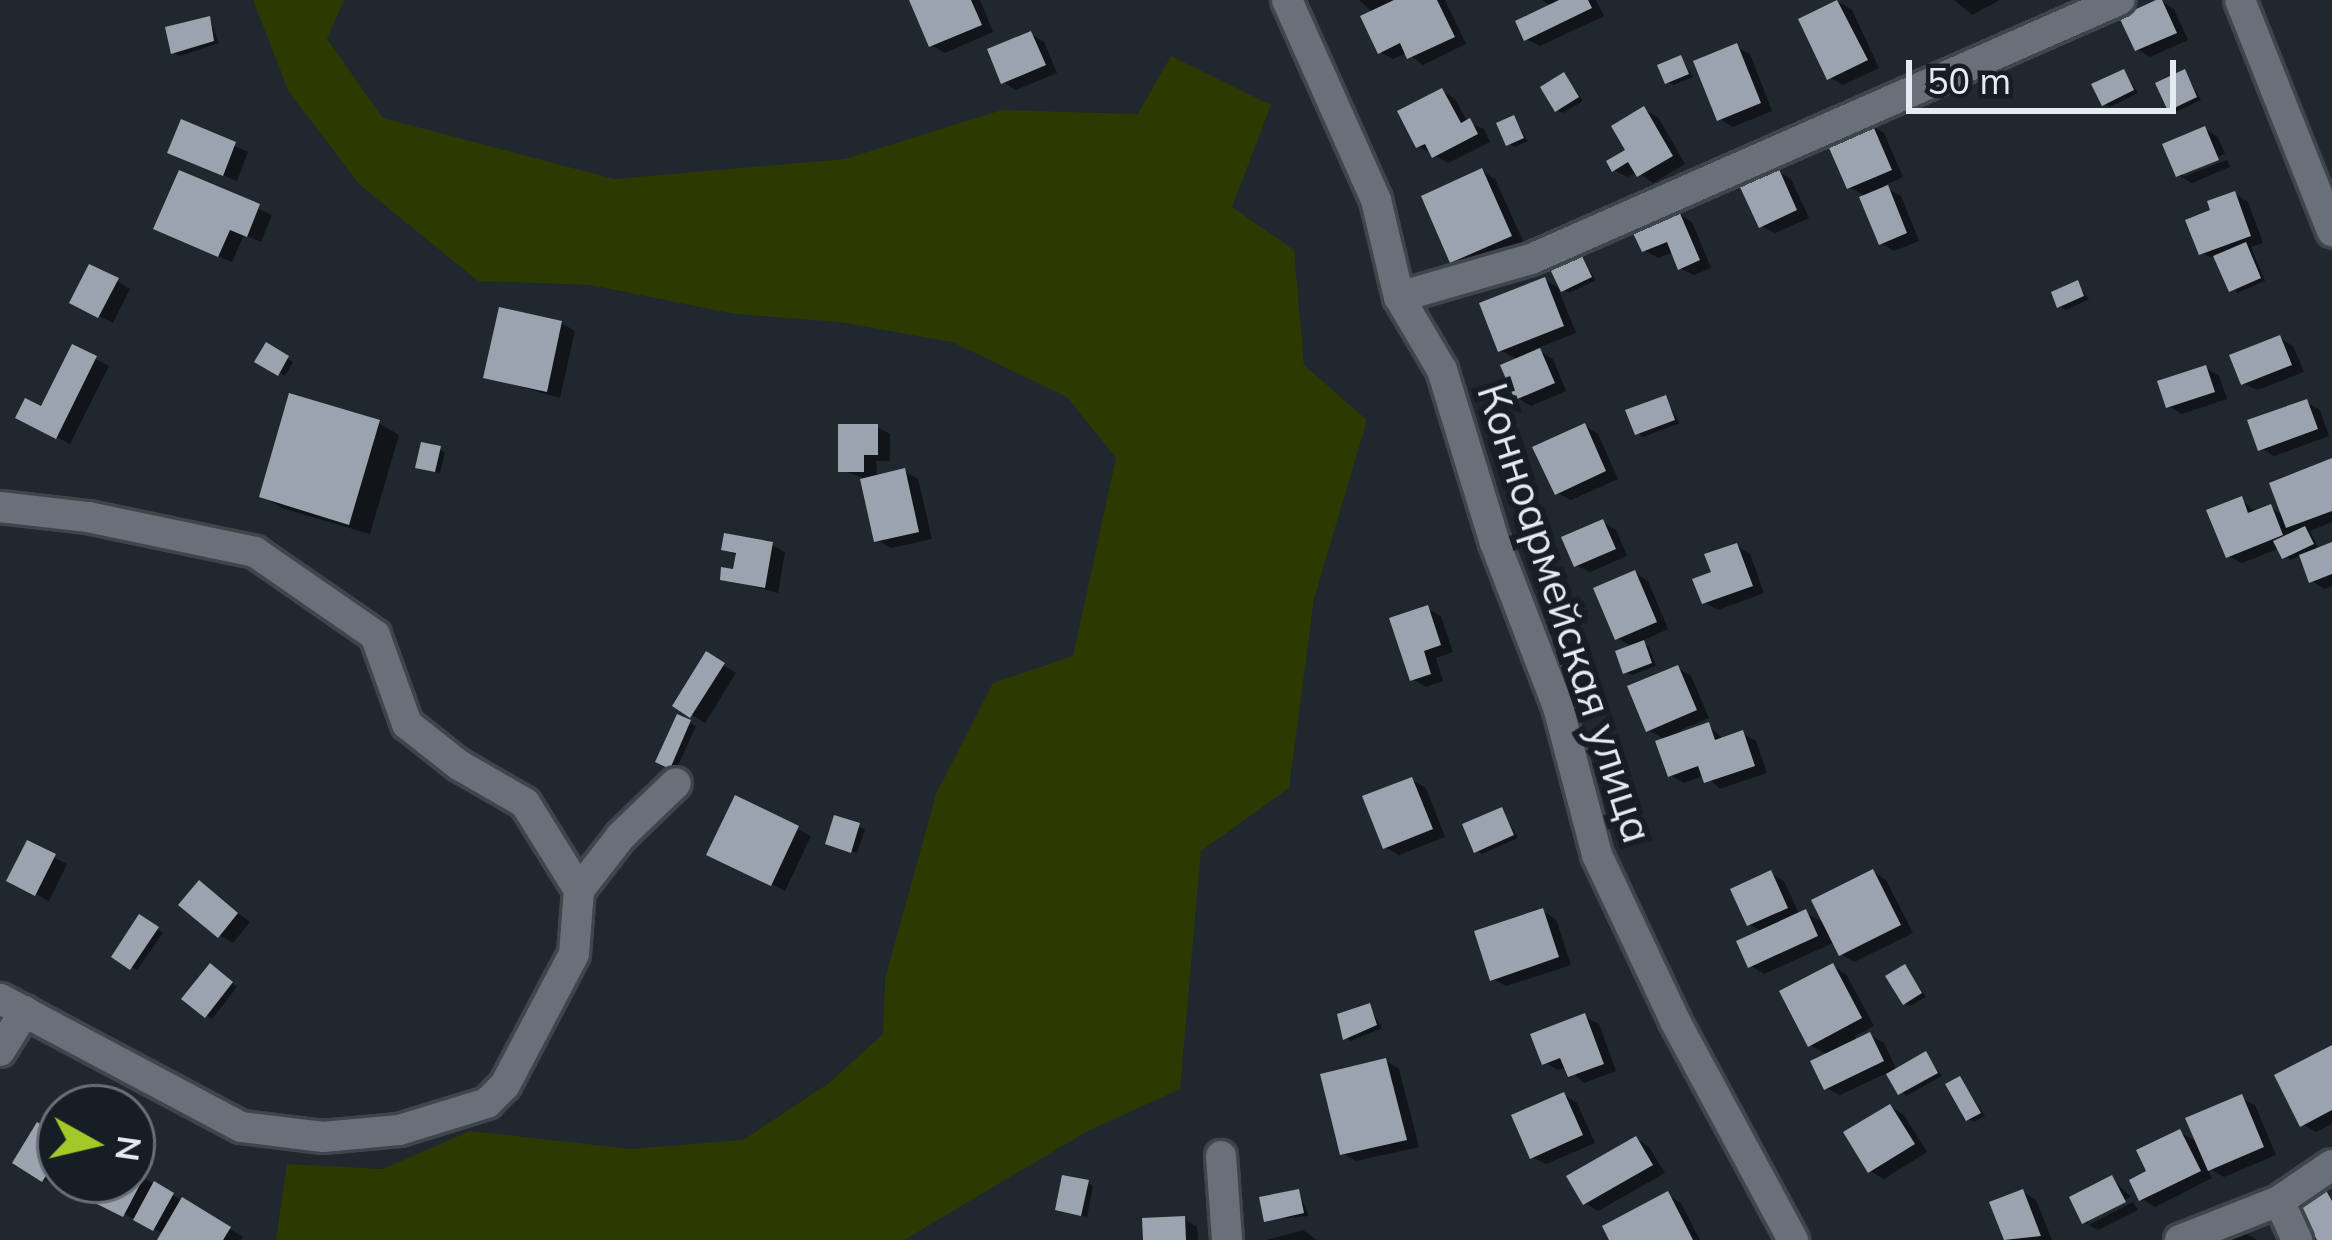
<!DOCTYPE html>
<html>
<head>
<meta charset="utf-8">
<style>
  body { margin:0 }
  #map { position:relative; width:2332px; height:1240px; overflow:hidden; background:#20272f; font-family:Mulish,sans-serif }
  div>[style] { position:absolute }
  .green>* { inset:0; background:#2c3900 }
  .shadow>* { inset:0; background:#0007 }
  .building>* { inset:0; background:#9ba3ae }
  .roads { filter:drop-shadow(3px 0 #3f454b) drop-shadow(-3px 0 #3f454b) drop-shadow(0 3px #3f454b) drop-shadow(0 -3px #3f454b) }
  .minor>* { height:30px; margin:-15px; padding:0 15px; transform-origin:15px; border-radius:15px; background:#69707a }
  .tertiary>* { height:30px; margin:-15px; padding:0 15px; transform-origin:15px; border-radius:15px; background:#69707a }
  span { translate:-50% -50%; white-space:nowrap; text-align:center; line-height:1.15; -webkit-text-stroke:12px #171d25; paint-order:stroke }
  .street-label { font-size:42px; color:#e6ebf1 }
  .north { position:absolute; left:36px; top:1084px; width:120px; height:120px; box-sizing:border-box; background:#171d25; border:3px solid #6a6f77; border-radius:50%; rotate:98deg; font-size:33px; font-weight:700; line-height:48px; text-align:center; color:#e6ebf1 }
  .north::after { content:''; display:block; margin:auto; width:42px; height:54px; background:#a2c928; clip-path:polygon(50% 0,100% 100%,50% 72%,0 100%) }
  .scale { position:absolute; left:1906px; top:60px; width:270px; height:54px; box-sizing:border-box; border:6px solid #e6ebf1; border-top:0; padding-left:15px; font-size:36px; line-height:42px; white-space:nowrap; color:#e6ebf1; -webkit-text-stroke:9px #171d25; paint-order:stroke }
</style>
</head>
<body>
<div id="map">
  <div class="green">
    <div style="clip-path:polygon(253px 0,344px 0,327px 39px,383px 118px,614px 179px,845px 159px,1002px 110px,1138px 114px,1171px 56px,1271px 105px,1232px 207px,1294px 250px,1304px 365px,1367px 420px,1314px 599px,1289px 788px,1201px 851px,1180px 1089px,1086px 1132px,904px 1240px,276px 1240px,287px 1164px,383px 1169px,470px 1131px,631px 1149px,743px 1140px,829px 1083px,883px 1034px,885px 979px,936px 794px,993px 683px,1073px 656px,1116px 458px,1067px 397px,952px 342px,839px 322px,735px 314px,591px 285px,478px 281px,360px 185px,289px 92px)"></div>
  </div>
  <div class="shadow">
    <div style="clip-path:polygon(912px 0,980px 0,993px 32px,945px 53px,931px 45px)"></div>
    <div style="clip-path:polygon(1359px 0,1445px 0,1466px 44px,1423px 65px,1407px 53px,1393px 59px,1380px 52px,1374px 13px)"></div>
    <div style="clip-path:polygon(1542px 0,1596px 0,1604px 16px,1540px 46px,1526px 39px,1552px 7px)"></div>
    <div style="clip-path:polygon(1954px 0,2000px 0,1972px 15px)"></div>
    <div style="clip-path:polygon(2161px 1px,2174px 9px,2188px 40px,2150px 57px,2137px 49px)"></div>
    <div style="clip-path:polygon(1839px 2px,1852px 10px,1879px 68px,1843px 85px,1829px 77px,1802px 20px)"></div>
    <div style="clip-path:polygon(210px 20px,219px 43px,180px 56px,174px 53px)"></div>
    <div style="clip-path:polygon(1031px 34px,1044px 42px,1057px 73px,1016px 90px,1003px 82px)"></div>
    <div style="clip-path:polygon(1737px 47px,1750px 54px,1772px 111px,1733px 127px,1720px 119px)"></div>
    <div style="clip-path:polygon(1681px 58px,1693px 77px,1673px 85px,1668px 82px)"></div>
    <div style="clip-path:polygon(2124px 72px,2138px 93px,2110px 107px,2104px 104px)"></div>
    <div style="clip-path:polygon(2185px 73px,2201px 100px,2176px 112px,2170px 109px)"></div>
    <div style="clip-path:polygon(1565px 76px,1583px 101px,1563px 113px,1557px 110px)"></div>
    <div style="clip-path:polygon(1442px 91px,1455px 99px,1468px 123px,1484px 129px,1490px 142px,1448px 163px,1418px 146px)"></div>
    <div style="clip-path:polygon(1644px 110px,1658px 117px,1685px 164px,1653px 183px,1637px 172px,1627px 177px,1614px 170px,1629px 152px)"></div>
    <div style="clip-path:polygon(1514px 118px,1528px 141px,1515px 147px,1509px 144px)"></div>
    <div style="clip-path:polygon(183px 123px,248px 152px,237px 181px,184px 159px)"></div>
    <div style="clip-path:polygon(1870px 125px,1884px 133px,1903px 177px,1883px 186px,1901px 196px,1919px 241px,1894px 251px,1881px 243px,1867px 197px,1849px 187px)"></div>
    <div style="clip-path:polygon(2205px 129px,2218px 137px,2225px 154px,2183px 171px,2183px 177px,2227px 160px,2230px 167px,2192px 183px,2178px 175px)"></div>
    <div style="clip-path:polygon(1482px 171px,1495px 179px,1524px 243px,1466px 269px,1452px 261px)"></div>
    <div style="clip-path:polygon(1777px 171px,1791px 179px,1809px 218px,1775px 233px,1761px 226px)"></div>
    <div style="clip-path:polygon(180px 173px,272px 215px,261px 242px,244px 235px,232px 262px,170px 236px)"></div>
    <div style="clip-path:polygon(2235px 194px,2248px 202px,2263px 243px,2251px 247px,2265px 281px,2237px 293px,2218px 260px,2201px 253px,2214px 212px)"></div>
    <div style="clip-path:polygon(1679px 214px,1692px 222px,1711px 268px,1694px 275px,1680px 268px,1674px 252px,1658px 258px,1644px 250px)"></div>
    <div style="clip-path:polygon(1579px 254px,1596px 280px,1569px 293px,1563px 289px)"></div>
    <div style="clip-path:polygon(1545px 280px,1558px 288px,1576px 333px,1535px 349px,1553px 359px,1566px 391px,1531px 406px,1518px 398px,1519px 360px,1500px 350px)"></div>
    <div style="clip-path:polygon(117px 281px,130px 289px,113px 323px,86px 310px)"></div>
    <div style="clip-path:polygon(2077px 284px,2089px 299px,2066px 310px,2060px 306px)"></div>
    <div style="clip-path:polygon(561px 323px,575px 331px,560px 398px,487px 377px)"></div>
    <div style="clip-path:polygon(2280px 338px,2293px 346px,2304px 372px,2257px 390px,2243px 383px)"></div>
    <div style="clip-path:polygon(267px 346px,293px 362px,285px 376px,259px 361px)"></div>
    <div style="clip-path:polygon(74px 348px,109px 366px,70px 444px,32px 424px)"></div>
    <div style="clip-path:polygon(2206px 368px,2219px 376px,2227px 399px,2182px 414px,2169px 406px)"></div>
    <div style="clip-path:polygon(1665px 398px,1680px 423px,1643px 437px,1638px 433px)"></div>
    <div style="clip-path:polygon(2306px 402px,2320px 410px,2329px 436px,2274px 456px,2261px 448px)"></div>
    <div style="clip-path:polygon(379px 423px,399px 435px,370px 534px,282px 508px,262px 496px)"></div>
    <div style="clip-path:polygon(1585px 426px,1598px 434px,1618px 479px,1571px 500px,1557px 493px)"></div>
    <div style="clip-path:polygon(877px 427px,890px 434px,890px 461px,876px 461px,877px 478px,905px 472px,918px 479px,932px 539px,891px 548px,877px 540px,863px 478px,841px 470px)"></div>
    <div style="clip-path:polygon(439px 449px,445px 453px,440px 473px,424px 469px)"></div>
    <div style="clip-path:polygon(2332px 461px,2332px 522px,2310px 531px,2319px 550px,2332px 545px,2332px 586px,2325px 589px,2312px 581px,2302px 555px,2290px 560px,2280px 548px,2242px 563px,2228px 556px,2241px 499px,2257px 513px,2270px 507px,2284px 516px)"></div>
    <div style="clip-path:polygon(1603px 522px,1616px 530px,1627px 556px,1590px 572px,1576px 565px)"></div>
    <div style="clip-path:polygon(772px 545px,785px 552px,778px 593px,723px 578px,736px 573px,739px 557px,725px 549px)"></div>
    <div style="clip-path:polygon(1737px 546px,1750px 554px,1764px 593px,1718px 610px,1704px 602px,1715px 574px)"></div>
    <div style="clip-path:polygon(1635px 573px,1648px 581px,1668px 629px,1640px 642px,1649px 647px,1656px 666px,1632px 675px,1626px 672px,1634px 647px,1617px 638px)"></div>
    <div style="clip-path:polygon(1428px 609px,1441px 616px,1453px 652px,1436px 658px,1443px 681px,1426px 687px,1412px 679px)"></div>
    <div style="clip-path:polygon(707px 655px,736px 673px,705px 723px,676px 705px)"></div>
    <div style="clip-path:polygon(1678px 668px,1691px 676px,1709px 718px,1680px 730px,1682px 734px,1708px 725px,1724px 740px,1743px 734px,1756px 741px,1767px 773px,1720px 789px,1705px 775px,1684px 783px,1670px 775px,1666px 740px,1648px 730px)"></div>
    <div style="clip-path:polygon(679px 718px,696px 726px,676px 770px,659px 761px)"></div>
    <div style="clip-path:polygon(1412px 780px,1426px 788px,1445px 837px,1399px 855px,1385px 847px)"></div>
    <div style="clip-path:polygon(737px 799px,811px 836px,785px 891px,723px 861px)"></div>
    <div style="clip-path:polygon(1502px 811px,1518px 838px,1482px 854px,1476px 850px)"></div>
    <div style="clip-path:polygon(836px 819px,865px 829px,857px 853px,835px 846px)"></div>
    <div style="clip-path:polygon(28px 844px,67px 864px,49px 901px,10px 880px)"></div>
    <div style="clip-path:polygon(1873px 872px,1886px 880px,1913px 933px,1854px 962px,1841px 954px,1835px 942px,1764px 974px,1751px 966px,1763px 932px,1749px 924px,1771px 874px,1784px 881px,1800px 916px,1806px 913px,1826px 924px)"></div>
    <div style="clip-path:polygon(199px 884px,250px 922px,233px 943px,219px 935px)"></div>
    <div style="clip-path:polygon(1542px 911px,1556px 919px,1571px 965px,1506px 986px,1493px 979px)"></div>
    <div style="clip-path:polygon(140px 918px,163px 933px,137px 970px,115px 956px)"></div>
    <div style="clip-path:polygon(1833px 966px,1846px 974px,1874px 1026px,1855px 1036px,1857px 1041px,1870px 1035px,1884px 1043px,1897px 1071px,1926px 1055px,1942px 1076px,1906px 1096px,1889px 1072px,1840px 1095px,1826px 1088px,1828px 1055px,1810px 1045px)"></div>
    <div style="clip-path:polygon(1905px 967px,1926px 997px,1910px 1006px,1905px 1003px)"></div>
    <div style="clip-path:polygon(216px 970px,237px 987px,212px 1019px,206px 1015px)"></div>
    <div style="clip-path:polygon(1369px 1006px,1382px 1028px,1351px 1041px,1346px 1038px)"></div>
    <div style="clip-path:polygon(1585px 1017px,1599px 1024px,1616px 1071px,1584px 1083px,1567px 1067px,1558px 1070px,1544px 1062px)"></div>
    <div style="clip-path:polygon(2332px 1048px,2332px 1124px,2316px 1132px,2302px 1124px)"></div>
    <div style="clip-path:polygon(1386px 1061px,1399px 1069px,1419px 1147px,1356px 1161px,1342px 1153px)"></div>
    <div style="clip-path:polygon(1960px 1079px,1985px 1116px,1974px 1122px,1968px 1119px)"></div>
    <div style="clip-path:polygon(1564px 1095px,1577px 1103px,1595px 1143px,1546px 1164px,1532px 1157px)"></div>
    <div style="clip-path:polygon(2241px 1098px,2255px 1105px,2276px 1155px,2224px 1177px,2207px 1167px,2212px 1178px,2155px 1207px,2141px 1199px,2150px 1172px,2180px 1132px,2199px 1143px)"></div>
    <div style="clip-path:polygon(1891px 1107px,1904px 1115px,1927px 1152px,1884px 1179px,1870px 1171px)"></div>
    <div style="clip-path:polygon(60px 1139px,56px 1187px,16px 1162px)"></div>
    <div style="clip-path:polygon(1636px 1139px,1649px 1147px,1665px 1173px,1598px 1211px,1585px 1203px)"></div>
    <div style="clip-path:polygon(132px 1171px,243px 1237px,241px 1240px,162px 1240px,164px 1234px,93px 1198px,103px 1180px,132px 1180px)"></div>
    <div style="clip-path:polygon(2112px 1179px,2131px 1197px,2088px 1218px,2088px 1224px,2085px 1222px)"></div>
    <div style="clip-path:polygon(1088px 1183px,1093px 1186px,1087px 1217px,1058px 1209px)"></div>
    <div style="clip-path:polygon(1299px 1192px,1309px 1216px,1267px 1220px)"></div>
    <div style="clip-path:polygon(2023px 1192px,2036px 1200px,2052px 1240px,2007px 1240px,1993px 1204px)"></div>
    <div style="clip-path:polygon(1667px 1195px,1681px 1203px,1700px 1240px,1613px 1240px)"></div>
    <div style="clip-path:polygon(2133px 1202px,2138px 1210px,2098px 1230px,2089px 1225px)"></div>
    <div style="clip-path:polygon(1184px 1219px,1197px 1227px,1198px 1240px,1146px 1240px)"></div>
    <div style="clip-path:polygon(1303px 1230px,1317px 1240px,1267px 1240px)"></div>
    <div style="clip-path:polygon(2245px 1233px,2257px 1240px,2231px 1240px)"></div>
  </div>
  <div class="building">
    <div style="clip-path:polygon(909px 0,971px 0,982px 25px,929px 47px)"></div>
    <div style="clip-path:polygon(1394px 0,1437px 0,1455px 37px,1407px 59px,1400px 43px,1378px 54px,1360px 16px)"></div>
    <div style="clip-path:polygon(1559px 0,1588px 0,1592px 8px,1524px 41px,1515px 21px)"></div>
    <div style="clip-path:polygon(1837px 0,1868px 60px,1827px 80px,1798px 19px)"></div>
    <div style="clip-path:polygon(2156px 0,2162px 0,2177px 33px,2135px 51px,2119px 17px)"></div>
    <div style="clip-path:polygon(210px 16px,214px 41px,171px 54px,165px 27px)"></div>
    <div style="clip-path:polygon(1031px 31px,1046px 65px,1001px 84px,987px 49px)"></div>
    <div style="clip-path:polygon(1737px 43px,1761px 103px,1717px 121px,1693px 61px)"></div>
    <div style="clip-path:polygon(1681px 55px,1689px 74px,1665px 84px,1657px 65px)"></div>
    <div style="clip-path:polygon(2124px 69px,2134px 90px,2102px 106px,2091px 84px)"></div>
    <div style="clip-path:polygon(2185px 69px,2197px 97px,2168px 111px,2155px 83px)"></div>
    <div style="clip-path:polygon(1564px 72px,1579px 97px,1555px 112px,1540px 87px)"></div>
    <div style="clip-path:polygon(1442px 88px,1461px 123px,1470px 118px,1478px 134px,1432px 158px,1425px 144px,1416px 148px,1397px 111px)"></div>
    <div style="clip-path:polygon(1644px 106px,1673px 156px,1637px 177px,1628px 162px,1612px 172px,1606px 161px,1625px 150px,1611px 126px)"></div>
    <div style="clip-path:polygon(1514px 115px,1524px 138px,1506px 146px,1496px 123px)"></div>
    <div style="clip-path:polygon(181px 119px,236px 142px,223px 176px,167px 153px)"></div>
    <div style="clip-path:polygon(1871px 121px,1892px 170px,1847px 189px,1826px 141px)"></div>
    <div style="clip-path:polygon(2205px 126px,2219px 160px,2176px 177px,2162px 144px)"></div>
    <div style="clip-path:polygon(1778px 167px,1797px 210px,1759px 228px,1739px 185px)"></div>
    <div style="clip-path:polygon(1482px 168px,1512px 236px,1450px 263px,1421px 196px)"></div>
    <div style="clip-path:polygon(179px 170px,260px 204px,247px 237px,230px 230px,218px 257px,153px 229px)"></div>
    <div style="clip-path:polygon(1888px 185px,1907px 233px,1879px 245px,1859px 197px)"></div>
    <div style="clip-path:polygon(2235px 191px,2251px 236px,2199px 255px,2185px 220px,2210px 210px,2207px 201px)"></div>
    <div style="clip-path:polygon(1679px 211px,1700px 260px,1678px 270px,1667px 242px,1642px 252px,1632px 231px)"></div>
    <div style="clip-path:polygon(2246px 242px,2261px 278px,2229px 292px,2213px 256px)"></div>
    <div style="clip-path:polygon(1579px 250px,1592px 277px,1561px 292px,1548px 265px)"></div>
    <div style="clip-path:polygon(89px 264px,119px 278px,98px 318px,69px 303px)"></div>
    <div style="clip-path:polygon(1545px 277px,1564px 326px,1498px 352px,1479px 303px)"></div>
    <div style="clip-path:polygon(2078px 280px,2084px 296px,2057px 308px,2051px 292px)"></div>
    <div style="clip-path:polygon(499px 307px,562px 321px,547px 392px,483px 378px)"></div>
    <div style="clip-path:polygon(2280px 335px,2292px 365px,2241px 385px,2229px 355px)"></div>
    <div style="clip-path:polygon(266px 342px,289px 356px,278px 376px,254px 362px)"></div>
    <div style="clip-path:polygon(72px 344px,97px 356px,56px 439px,15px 418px,25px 398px,41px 406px)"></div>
    <div style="clip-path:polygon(1540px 348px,1555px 383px,1515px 400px,1500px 365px)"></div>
    <div style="clip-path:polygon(2206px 365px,2215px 392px,2166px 408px,2157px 381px)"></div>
    <div style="clip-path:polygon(289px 393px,380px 420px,349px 525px,259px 497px)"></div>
    <div style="clip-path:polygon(1666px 395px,1675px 420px,1635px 435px,1625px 410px)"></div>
    <div style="clip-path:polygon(2307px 399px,2318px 429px,2258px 451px,2247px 420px)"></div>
    <div style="clip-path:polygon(1585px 423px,1606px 471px,1555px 495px,1532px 447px)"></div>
    <div style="clip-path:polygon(838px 424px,878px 424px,878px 455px,864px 455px,864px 472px,838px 472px)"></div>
    <div style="clip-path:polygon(421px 442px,441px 446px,435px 472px,415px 468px)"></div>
    <div style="clip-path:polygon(2332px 458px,2332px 511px,2286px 528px,2269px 483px)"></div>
    <div style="clip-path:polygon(905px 468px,919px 532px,874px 542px,860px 479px)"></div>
    <div style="clip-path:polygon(2242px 496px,2248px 513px,2271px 504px,2283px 535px,2226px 558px,2206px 510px)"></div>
    <div style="clip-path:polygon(1603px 519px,1616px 549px,1574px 567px,1561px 537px)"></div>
    <div style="clip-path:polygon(2305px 526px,2314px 544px,2282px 559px,2273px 541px)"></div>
    <div style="clip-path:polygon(724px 533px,773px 542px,765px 588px,720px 580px,721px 567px,733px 569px,736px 553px,721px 550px)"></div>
    <div style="clip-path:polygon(2332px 542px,2332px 574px,2309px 583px,2299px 555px)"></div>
    <div style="clip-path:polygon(1737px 543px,1753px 586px,1702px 604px,1692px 579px,1711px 572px,1704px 554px)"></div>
    <div style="clip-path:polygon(1635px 570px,1657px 622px,1615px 640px,1593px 588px)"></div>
    <div style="clip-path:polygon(1428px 605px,1441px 645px,1424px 651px,1431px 674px,1410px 681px,1389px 618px)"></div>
    <div style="clip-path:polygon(1644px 640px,1652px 663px,1623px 674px,1615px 651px)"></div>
    <div style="clip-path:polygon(706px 651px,725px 663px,690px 718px,672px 706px)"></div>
    <div style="clip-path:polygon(1678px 665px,1697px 710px,1646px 732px,1627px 686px)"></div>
    <div style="clip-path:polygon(677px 714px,691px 720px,670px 769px,655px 762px)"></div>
    <div style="clip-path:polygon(1709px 722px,1715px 740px,1743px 730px,1755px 766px,1704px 783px,1698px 766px,1668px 777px,1655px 741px)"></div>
    <div style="clip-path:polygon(1412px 777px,1433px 829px,1383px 849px,1362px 796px)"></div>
    <div style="clip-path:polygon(735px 795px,799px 826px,771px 886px,706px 855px)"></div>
    <div style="clip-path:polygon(1502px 807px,1514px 835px,1474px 853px,1462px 824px)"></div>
    <div style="clip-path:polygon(834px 815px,860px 823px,851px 853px,825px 844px)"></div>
    <div style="clip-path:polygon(27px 840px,56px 854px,35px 896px,6px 881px)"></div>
    <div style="clip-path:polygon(1873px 869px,1901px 925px,1839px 956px,1811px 900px)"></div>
    <div style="clip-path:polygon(1771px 870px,1788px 908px,1747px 926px,1730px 889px)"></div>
    <div style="clip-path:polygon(199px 880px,238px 913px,218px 938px,178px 905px)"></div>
    <div style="clip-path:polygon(1543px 908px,1559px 957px,1490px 981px,1474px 931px)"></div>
    <div style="clip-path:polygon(1806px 909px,1818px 936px,1748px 968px,1736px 941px)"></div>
    <div style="clip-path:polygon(139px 914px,159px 927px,130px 970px,111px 957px)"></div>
    <div style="clip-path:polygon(210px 963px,233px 982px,205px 1018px,181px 999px)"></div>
    <div style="clip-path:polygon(1833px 963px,1862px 1018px,1808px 1047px,1779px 991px)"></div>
    <div style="clip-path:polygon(1905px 964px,1922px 993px,1903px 1005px,1885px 976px)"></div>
    <div style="clip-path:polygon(1370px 1003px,1377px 1025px,1343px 1040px,1337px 1014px)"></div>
    <div style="clip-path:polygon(1585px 1013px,1604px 1064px,1568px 1077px,1560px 1058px,1542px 1065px,1530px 1034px)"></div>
    <div style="clip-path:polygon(1870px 1032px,1884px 1061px,1824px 1090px,1810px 1061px)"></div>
    <div style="clip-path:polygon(2332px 1045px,2332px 1110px,2300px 1127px,2274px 1075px)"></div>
    <div style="clip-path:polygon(1926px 1051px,1938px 1073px,1898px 1095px,1886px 1074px)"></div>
    <div style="clip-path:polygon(1386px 1058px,1407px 1140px,1340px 1155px,1320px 1074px)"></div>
    <div style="clip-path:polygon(1960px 1076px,1981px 1113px,1966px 1121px,1945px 1084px)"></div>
    <div style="clip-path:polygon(1564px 1092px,1583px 1135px,1530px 1159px,1511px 1115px)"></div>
    <div style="clip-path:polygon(2242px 1094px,2264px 1147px,2208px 1171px,2185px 1118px)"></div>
    <div style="clip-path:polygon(1890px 1104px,1915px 1144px,1868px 1173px,1843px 1132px)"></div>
    <div style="clip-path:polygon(37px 1122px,60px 1136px,60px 1153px,42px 1182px,12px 1163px)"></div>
    <div style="clip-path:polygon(2180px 1129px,2201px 1171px,2139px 1201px,2129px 1180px,2146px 1171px,2136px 1150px)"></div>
    <div style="clip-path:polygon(1636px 1136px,1653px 1165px,1583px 1205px,1566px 1176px)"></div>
    <div style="clip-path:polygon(132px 1168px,145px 1175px,123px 1217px,89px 1200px,99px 1180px,132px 1180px)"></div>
    <div style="clip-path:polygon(1062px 1175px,1089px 1180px,1081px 1216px,1055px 1210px)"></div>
    <div style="clip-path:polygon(2112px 1175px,2126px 1202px,2082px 1224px,2069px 1197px)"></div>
    <div style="clip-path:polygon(154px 1181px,174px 1193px,153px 1231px,133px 1220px)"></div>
    <div style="clip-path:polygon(2321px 1182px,2332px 1201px,2332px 1240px,2317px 1240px,2294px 1198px)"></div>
    <div style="clip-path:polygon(1299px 1189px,1304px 1213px,1264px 1222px,1259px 1197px)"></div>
    <div style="clip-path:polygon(2023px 1189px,2041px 1236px,2004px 1240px,1989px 1202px)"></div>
    <div style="clip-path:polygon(1668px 1191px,1693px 1240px,1609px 1240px,1602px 1226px)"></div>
    <div style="clip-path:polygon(182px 1197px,231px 1227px,223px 1240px,157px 1240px)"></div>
    <div style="clip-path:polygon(1185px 1216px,1186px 1240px,1143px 1240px,1142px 1218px)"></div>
  </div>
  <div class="roads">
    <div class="minor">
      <div style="left:1287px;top:0;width:219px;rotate:66deg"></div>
      <div style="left:1376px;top:200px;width:100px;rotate:76.7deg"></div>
      <div style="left:1399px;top:297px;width:85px;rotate:59.5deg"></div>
      <div style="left:1442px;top:370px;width:181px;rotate:73deg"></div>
      <div style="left:1495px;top:543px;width:176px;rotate:69deg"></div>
      <div style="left:1558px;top:707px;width:153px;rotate:75.2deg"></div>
      <div style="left:1597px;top:855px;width:183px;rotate:64.8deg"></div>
      <div style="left:1675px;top:1021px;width:249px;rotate:61.7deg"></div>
      <div style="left:1399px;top:297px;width:137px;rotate:-16.1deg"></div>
      <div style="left:1531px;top:259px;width:643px;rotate:-23.77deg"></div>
      <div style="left:0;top:507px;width:89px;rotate:6.5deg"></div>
      <div style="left:88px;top:517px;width:171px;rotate:11.8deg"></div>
      <div style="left:255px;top:552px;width:146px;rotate:34.7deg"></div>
      <div style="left:375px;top:635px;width:95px;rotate:70.2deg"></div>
      <div style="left:407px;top:724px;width:66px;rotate:38.3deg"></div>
      <div style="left:459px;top:765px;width:76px;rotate:29.9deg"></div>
      <div style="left:525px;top:803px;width:102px;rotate:58.2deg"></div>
      <div style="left:579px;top:890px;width:64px;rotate:94.5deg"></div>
      <div style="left:574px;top:954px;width:148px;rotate:117.8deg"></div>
      <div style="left:505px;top:1085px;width:25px;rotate:135deg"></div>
      <div style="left:487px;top:1103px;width:92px;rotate:162.9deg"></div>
      <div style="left:399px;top:1130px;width:76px;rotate:174.7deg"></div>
      <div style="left:323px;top:1137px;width:83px;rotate:-173deg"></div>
      <div style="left:241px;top:1127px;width:273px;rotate:-152deg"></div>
      <div style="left:579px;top:890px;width:68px;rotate:-52.1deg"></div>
      <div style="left:621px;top:836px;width:76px;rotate:-43.9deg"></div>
      <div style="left:0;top:1051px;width:47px;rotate:-58deg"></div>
      <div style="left:1221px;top:1156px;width:84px;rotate:85.9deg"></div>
      <div style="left:2279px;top:1201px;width:43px;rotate:65.2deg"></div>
      <div style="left:2180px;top:1240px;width:106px;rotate:-21.5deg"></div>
      <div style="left:2279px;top:1201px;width:64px;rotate:-34.2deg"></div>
    </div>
    <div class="tertiary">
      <div style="left:2240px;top:0;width:249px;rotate:68.3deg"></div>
    </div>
  </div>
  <div class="street-label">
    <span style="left:1565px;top:613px;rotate:72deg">Конноармейская улица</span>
  </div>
  <div class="north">N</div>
  <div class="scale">50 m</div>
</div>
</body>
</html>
